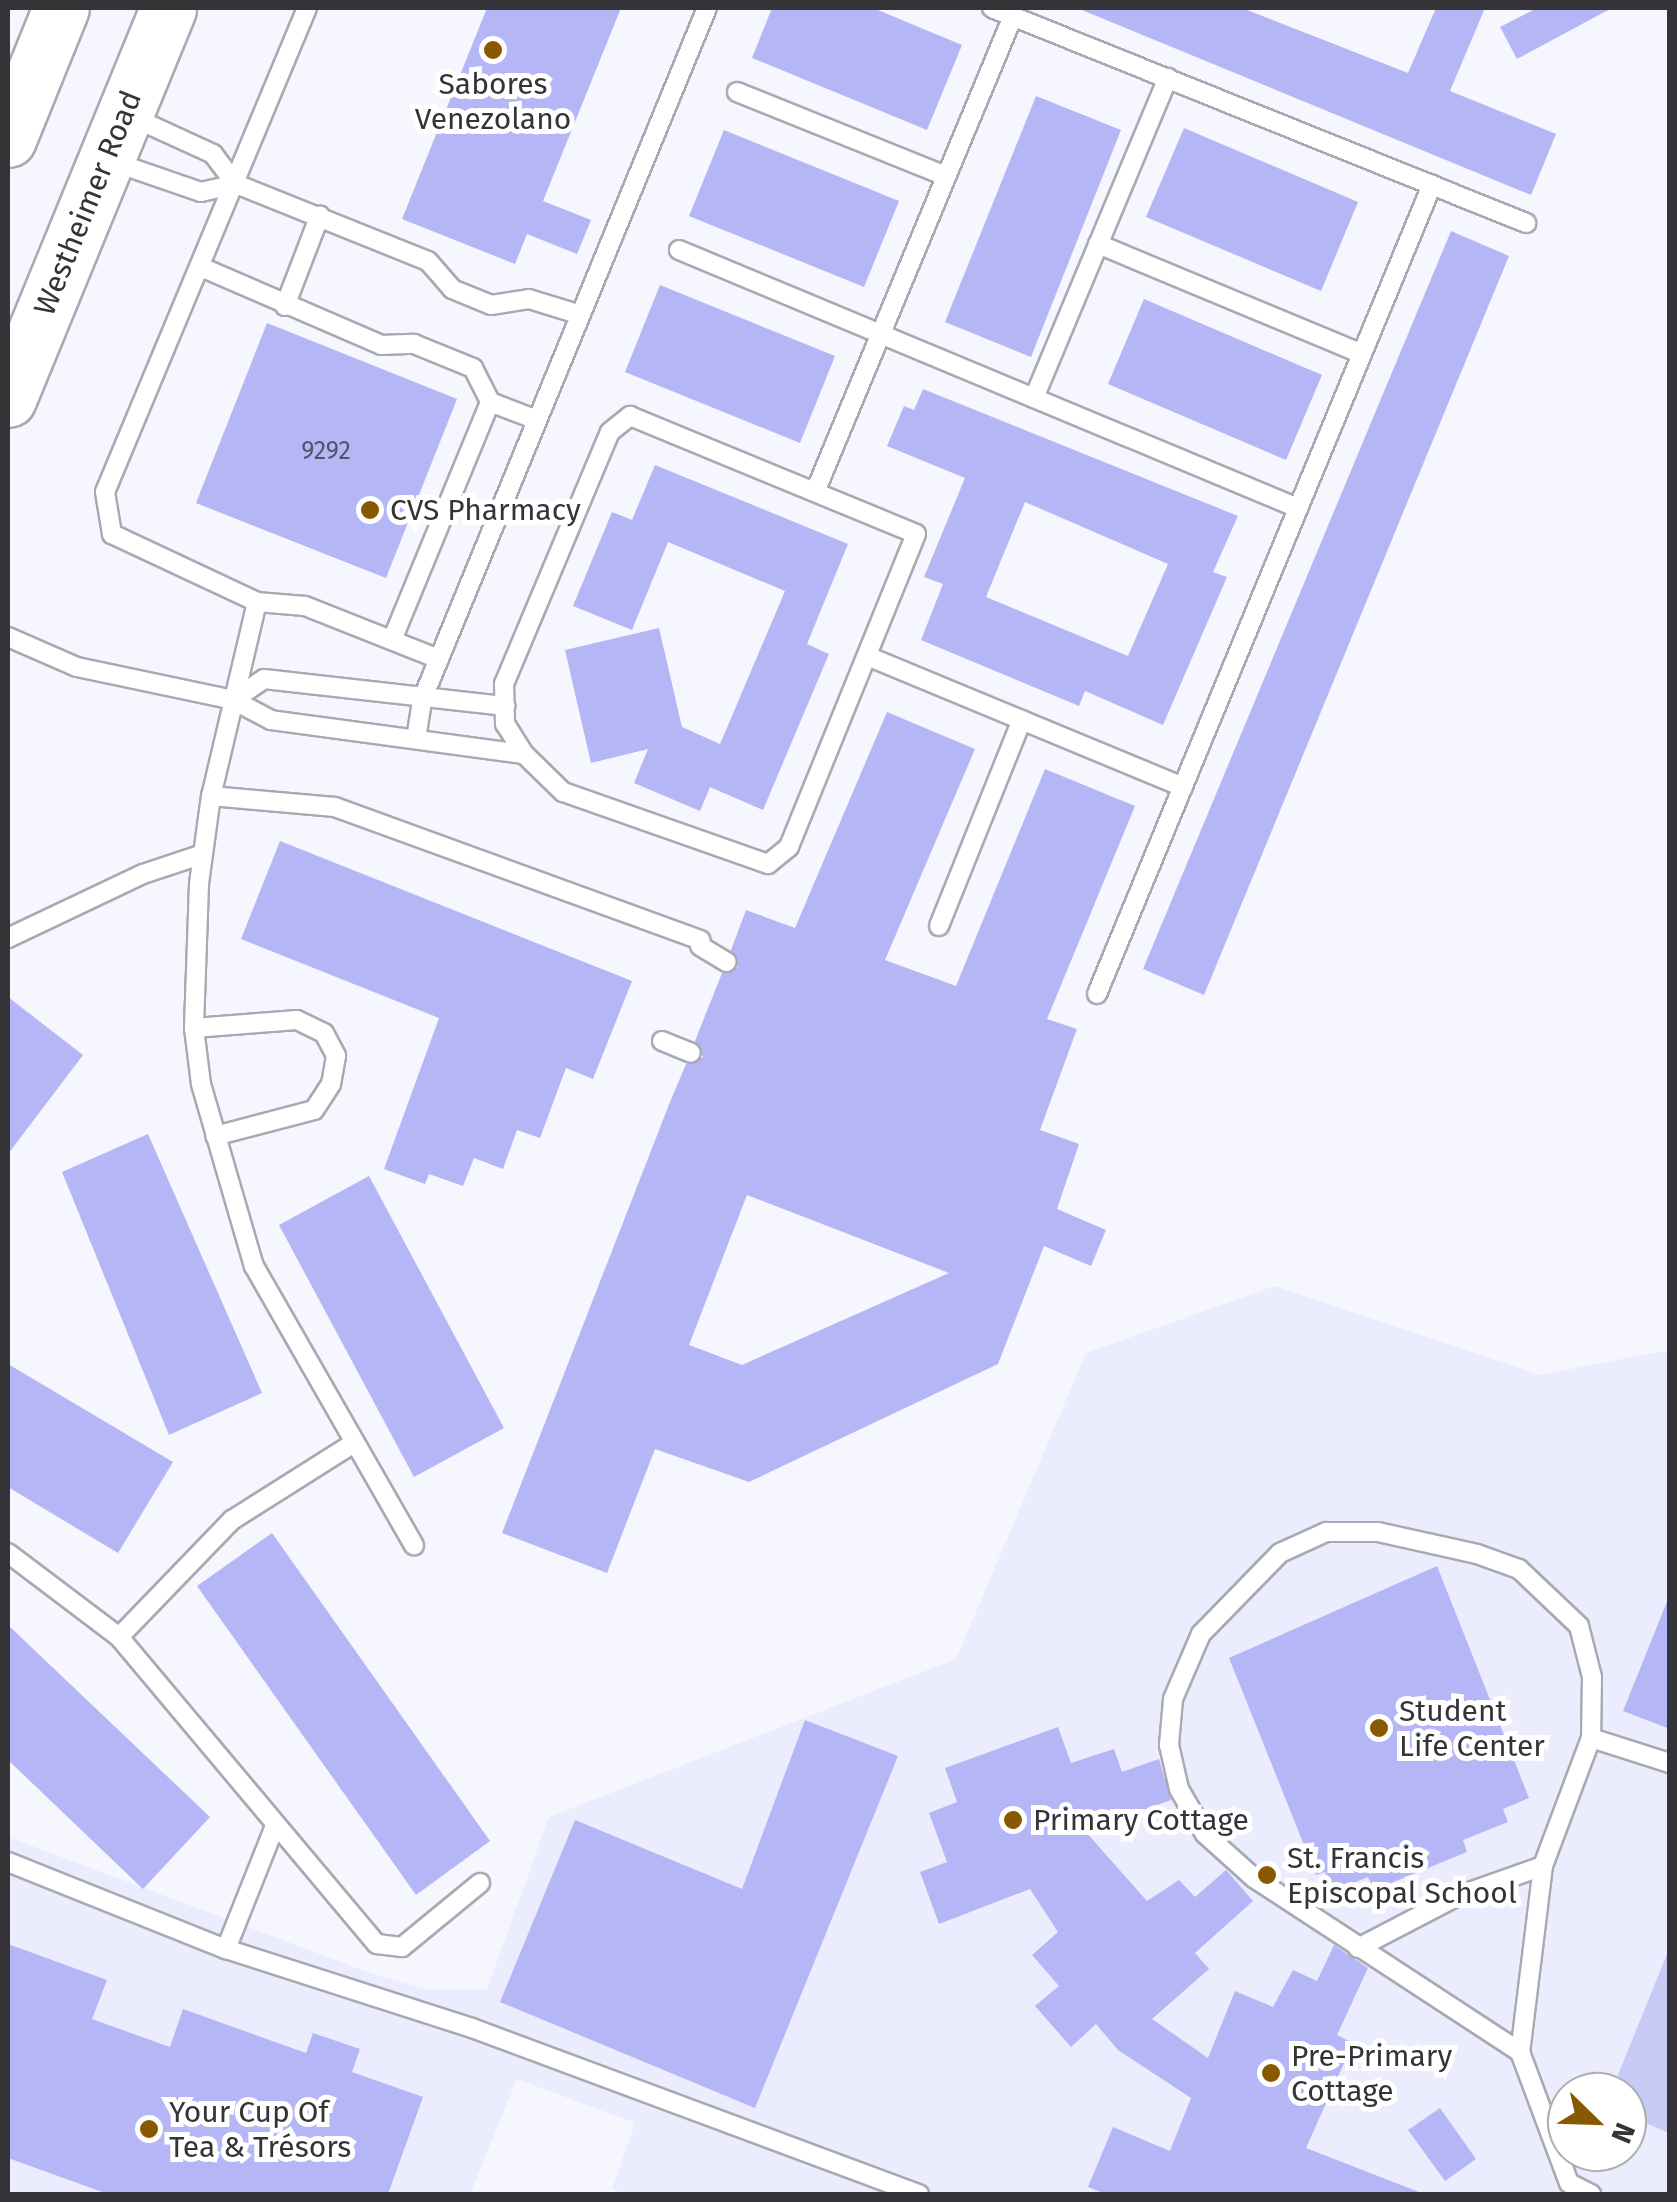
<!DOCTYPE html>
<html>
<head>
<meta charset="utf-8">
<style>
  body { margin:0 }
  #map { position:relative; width:1677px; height:2202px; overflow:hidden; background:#f5f6fe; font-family:"Fira Sans",sans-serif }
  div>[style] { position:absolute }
  .built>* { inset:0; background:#ebecfe }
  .green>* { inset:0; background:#c8caf6 }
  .building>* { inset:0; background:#b5b6f5 }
  .roads { filter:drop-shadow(2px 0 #a8a9b3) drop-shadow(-2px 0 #a8a9b3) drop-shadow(0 2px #a8a9b3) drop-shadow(0 -2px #a8a9b3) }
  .service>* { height:18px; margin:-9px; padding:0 9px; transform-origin:9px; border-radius:9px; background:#fff }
  .primary>* { height:55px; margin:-27.5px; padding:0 27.5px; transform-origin:27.5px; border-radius:27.5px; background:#fff }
  .dots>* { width:28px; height:28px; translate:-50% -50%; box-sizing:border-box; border:5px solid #fff; border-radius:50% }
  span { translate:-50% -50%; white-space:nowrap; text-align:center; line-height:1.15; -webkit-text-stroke:10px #fff; paint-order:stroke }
  .number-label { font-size:25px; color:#545467 }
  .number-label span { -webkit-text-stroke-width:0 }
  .poi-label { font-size:30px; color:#343438 }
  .left { translate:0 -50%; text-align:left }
  .street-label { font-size:30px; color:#343438 }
  .frame { position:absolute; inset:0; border:10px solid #343438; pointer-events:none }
  .north { position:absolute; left:1547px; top:2072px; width:100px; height:100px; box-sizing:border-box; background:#fff; border:2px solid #aeaeaf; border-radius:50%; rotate:113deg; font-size:28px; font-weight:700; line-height:40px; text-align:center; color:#343438 }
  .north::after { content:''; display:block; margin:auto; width:35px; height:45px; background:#885900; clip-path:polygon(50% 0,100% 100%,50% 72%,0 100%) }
</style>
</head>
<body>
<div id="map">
  <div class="built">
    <div style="clip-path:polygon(evenodd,1275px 1286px,1539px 1375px,1669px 1350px,1669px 2194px,627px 2194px,612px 2189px,635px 2123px,517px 2079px,470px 2194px,8px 2194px,8px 1837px,373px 1974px,429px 1990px,487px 1989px,549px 1817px,956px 1659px,1086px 1353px,1275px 1286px,1567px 2092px,1627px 2092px,1627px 2152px,1567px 2152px,1567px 2092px)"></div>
  </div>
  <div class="green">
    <div style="clip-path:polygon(1669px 1949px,1670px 2133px,1669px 2133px,1627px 2115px,1627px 2092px,1611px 2092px)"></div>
  </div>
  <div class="building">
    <div style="clip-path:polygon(487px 8px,621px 8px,543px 201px,591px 220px,577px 254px,527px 234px,515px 264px,402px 219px)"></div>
    <div style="clip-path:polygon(772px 8px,873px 8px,962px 45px,927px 130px,752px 58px)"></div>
    <div style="clip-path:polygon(1077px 8px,1242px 8px,1408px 73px,1436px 8px,1485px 8px,1450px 91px,1556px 134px,1531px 195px)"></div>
    <div style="clip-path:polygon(1537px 8px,1612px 8px,1517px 59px,1500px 27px)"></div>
    <div style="clip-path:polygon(1036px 96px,1121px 130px,1031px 357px,945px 322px)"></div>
    <div style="clip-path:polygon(1184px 128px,1358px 202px,1321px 291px,1146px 217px)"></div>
    <div style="clip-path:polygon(724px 130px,899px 201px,864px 287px,689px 216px)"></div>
    <div style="clip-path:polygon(1451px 231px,1509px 256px,1204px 995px,1143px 969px)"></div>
    <div style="clip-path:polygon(660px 285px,835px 356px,800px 443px,625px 372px)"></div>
    <div style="clip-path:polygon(1144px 299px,1322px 375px,1286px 460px,1108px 384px)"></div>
    <div style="clip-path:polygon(267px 323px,457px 399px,386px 578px,196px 503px)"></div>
    <div style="clip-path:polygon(evenodd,923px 389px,1238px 516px,1213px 572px,1227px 577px,1163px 725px,1085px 691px,1079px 706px,921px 640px,943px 584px,924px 577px,965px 478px,887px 446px,904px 406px,914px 410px,923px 389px,1025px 502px,1168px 564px,1128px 656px,986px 597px,1025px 502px)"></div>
    <div style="clip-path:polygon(655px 465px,848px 544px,807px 644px,829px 654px,763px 810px,710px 787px,700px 811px,634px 783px,648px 749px,591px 763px,565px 650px,659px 628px,682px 727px,720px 744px,785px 591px,668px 542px,632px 630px,573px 606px,612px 512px,632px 520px)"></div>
    <div style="clip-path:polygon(evenodd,887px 712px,975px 749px,885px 960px,956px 986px,1045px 769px,1135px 806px,1047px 1019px,1077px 1029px,1040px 1130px,1079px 1144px,1057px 1209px,1106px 1230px,1091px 1266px,1044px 1246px,998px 1364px,749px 1482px,655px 1449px,607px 1573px,502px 1533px,670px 1102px,686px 1064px,703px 1057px,695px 1041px,722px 973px,738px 967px,731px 950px,746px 910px,795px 928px,887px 712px,747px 1195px,949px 1273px,742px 1365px,689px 1345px,747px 1195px)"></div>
    <div style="clip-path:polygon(280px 841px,632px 981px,593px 1079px,566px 1068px,540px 1138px,517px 1130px,503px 1169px,474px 1158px,463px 1186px,429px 1174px,425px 1184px,384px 1169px,439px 1018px,241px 939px)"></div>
    <div style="clip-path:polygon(8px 997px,83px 1055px,8px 1154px)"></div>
    <div style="clip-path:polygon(148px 1134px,262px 1393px,169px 1435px,62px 1172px)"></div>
    <div style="clip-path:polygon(369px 1176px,504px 1428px,414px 1477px,279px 1225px)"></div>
    <div style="clip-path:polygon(8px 1364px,173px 1462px,118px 1553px,8px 1487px)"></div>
    <div style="clip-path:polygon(272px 1533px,490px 1841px,416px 1895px,197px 1586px)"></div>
    <div style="clip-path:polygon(1437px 1566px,1529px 1798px,1503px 1809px,1508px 1822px,1463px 1840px,1467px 1852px,1374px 1890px,1368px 1877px,1333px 1891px,1325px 1872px,1316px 1875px,1229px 1658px)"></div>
    <div style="clip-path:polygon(1668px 1599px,1670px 1599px,1670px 1729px,1623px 1711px)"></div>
    <div style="clip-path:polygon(8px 1625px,210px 1817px,143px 1889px,8px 1760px)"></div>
    <div style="clip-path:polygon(805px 1720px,898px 1756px,755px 2108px,500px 2002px,575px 1820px,742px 1889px)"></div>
    <div style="clip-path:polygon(1058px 1727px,1071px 1763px,1114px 1749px,1122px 1772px,1159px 1759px,1171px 1800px,1085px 1831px,1147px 1901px,1179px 1880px,1195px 1897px,1226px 1870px,1253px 1901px,1195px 1953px,1209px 1969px,1152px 2019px,1208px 2058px,1235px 1991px,1273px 2007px,1293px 1970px,1317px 1981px,1334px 1945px,1368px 1968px,1337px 2035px,1353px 2043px,1306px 2148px,1424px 2194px,1106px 2194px,1088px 2187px,1113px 2127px,1170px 2151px,1191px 2098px,1118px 2050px,1096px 2024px,1071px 2047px,1035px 2006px,1059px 1986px,1032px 1955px,1058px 1932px,1030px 1889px,939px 1924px,920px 1872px,947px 1862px,929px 1813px,957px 1802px,945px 1768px)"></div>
    <div style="clip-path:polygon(8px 1944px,107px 1980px,92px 2019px,170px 2047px,183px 2009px,306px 2053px,313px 2033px,360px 2049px,352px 2072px,423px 2097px,388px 2194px,108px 2194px,8px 2158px)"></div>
    <div style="clip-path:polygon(1440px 2108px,1476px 2159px,1445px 2181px,1408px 2130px)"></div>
  </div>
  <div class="roads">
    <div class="service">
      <div style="left:307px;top:8px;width:524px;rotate:112.65deg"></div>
      <div style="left:105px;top:492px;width:43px;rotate:80.5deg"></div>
      <div style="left:112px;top:534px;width:160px;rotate:25.1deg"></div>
      <div style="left:257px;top:602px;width:48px;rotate:4.8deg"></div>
      <div style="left:305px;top:606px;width:144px;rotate:21.6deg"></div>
      <div style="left:992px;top:8px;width:576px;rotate:21.93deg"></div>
      <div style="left:737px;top:92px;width:225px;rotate:21.9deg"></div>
      <div style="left:128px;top:115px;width:94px;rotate:24.6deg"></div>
      <div style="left:213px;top:154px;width:38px;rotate:53deg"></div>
      <div style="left:236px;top:184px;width:207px;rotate:21.9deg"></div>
      <div style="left:428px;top:261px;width:37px;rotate:49deg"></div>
      <div style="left:452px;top:289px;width:42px;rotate:22.3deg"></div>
      <div style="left:491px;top:305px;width:38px;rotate:-9deg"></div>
      <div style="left:529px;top:299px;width:54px;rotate:17.1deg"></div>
      <div style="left:111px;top:161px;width:95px;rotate:19deg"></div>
      <div style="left:201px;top:192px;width:36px;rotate:-13deg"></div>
      <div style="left:1098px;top:244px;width:286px;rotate:22.6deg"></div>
      <div style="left:679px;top:250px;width:671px;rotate:22.63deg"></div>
      <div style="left:201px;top:267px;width:196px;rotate:23.4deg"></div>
      <div style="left:381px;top:345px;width:33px;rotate:-2deg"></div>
      <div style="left:414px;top:344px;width:64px;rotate:22.1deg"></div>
      <div style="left:473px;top:368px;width:38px;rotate:63deg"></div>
      <div style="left:490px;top:402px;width:50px;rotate:21deg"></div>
      <div style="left:285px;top:306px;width:97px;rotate:-69deg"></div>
      <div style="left:1034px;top:398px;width:347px;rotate:-67.3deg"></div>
      <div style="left:630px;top:416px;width:309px;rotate:22.4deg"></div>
      <div style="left:916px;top:534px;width:338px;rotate:112.1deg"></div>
      <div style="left:789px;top:847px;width:27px;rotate:141deg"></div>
      <div style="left:768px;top:864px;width:217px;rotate:-160.6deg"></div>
      <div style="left:563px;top:792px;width:54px;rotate:-135.7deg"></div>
      <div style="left:524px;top:754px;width:36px;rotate:-122deg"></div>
      <div style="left:505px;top:724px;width:40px;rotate:-91.4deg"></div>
      <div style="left:504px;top:684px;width:273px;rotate:-67.2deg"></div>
      <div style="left:610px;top:432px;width:26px;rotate:-39deg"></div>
      <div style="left:815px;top:492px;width:516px;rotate:-67.41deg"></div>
      <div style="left:257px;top:602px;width:199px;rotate:103.3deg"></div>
      <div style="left:211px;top:796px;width:89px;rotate:97.8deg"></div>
      <div style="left:199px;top:884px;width:144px;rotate:92deg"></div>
      <div style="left:194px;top:1028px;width:56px;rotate:82.9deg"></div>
      <div style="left:201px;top:1084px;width:190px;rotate:73.8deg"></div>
      <div style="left:254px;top:1266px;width:322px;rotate:60.2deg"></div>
      <div style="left:8px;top:637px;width:75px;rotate:23.5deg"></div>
      <div style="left:77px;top:667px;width:159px;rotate:11.9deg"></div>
      <div style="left:233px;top:700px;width:43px;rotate:27.8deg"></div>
      <div style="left:271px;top:720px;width:255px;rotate:7.7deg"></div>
      <div style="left:392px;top:640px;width:257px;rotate:-67.6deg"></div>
      <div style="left:867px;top:656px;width:342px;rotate:22.5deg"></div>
      <div style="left:233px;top:700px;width:37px;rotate:-34deg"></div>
      <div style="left:264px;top:679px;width:243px;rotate:6.4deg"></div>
      <div style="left:416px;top:739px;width:39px;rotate:-81deg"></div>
      <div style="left:422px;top:700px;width:748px;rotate:-67.62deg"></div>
      <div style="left:211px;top:796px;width:124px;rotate:5.1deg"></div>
      <div style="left:335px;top:807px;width:389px;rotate:20deg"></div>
      <div style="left:939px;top:926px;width:222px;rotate:-68.1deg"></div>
      <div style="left:8px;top:938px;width:149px;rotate:-25.4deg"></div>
      <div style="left:143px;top:874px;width:63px;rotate:-18.4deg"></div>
      <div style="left:700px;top:946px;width:31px;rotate:31deg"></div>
      <div style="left:1097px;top:994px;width:876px;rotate:-67.51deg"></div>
      <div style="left:194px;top:1028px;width:103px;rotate:-4.4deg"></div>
      <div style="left:297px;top:1020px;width:30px;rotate:26deg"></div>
      <div style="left:324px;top:1033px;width:26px;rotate:62deg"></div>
      <div style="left:336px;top:1056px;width:28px;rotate:100deg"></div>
      <div style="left:331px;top:1084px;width:31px;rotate:123deg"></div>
      <div style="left:314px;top:1110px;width:102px;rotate:165.3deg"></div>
      <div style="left:662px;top:1041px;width:31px;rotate:22deg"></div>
      <div style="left:8px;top:1553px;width:139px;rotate:37.1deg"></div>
      <div style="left:119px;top:1637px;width:401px;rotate:50deg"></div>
      <div style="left:377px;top:1944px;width:25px;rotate:7deg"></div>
      <div style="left:402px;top:1947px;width:101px;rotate:-39.4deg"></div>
      <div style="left:119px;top:1637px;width:163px;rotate:-46deg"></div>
      <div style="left:232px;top:1520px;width:142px;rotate:-32.3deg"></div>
      <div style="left:1591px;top:1738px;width:83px;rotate:17.6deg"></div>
      <div style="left:8px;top:1862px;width:235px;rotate:21.8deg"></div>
      <div style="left:226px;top:1949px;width:258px;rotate:17.8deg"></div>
      <div style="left:472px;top:2028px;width:477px;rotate:20.4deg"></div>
      <div style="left:1358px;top:1948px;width:113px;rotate:-27.5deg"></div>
      <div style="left:1458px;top:1896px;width:90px;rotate:-19.4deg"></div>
      <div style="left:226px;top:1949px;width:132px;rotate:-68.3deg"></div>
      <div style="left:1520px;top:2052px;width:318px;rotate:-146.8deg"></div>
      <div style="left:1254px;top:1878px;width:66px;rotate:-138.1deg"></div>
      <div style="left:1205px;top:1834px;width:52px;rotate:-120deg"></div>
      <div style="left:1179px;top:1789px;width:45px;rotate:-102.8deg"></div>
      <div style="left:1169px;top:1745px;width:46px;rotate:-85deg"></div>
      <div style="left:1173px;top:1699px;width:71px;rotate:-66.7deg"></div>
      <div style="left:1201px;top:1634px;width:113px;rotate:-45.7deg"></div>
      <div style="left:1280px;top:1553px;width:51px;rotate:-24.5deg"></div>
      <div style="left:1326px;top:1532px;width:52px"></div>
      <div style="left:1378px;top:1532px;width:101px;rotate:12.5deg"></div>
      <div style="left:1477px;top:1554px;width:45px;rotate:19.7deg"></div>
      <div style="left:1519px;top:1569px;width:83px;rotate:43.5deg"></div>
      <div style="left:1579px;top:1626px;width:53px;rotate:75.7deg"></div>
      <div style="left:1592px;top:1677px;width:61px;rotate:90.9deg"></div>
      <div style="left:1591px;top:1738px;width:137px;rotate:110.6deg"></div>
      <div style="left:1543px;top:1866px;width:187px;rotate:97deg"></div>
      <div style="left:1520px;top:2052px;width:140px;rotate:69.5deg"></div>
      <div style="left:1569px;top:2183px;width:25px;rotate:27deg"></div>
    </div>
    <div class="primary">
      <div style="left:8px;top:139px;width:141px;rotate:-68deg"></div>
      <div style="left:8px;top:399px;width:422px;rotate:-67.7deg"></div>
    </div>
  </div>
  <div class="dots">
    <div style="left:493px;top:50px;background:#885900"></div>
    <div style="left:370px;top:510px;background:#885900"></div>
    <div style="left:1379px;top:1728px;background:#885900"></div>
    <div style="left:1013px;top:1820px;background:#885900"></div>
    <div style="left:1267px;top:1875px;background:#885900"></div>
    <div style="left:1271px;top:2073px;background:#885900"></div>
    <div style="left:149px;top:2129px;background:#885900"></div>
  </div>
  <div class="number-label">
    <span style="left:326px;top:451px">9292</span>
  </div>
  <div class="poi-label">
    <span style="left:493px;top:101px">Sabores<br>Venezolano</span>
    <span class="left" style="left:390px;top:510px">CVS Pharmacy</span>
    <span class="left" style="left:1399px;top:1728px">Student<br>Life Center</span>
    <span class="left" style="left:1033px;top:1820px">Primary Cottage</span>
    <span class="left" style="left:1287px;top:1875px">St. Francis<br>Episcopal School</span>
    <span class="left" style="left:1291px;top:2073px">Pre-Primary<br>Cottage</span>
    <span class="left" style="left:169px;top:2129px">Your Cup Of<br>Tea &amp; Trésors</span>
  </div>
  <div class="street-label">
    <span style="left:88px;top:203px;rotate:-68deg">Westheimer Road</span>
  </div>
  <div class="frame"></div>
  <div class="north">N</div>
</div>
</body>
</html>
